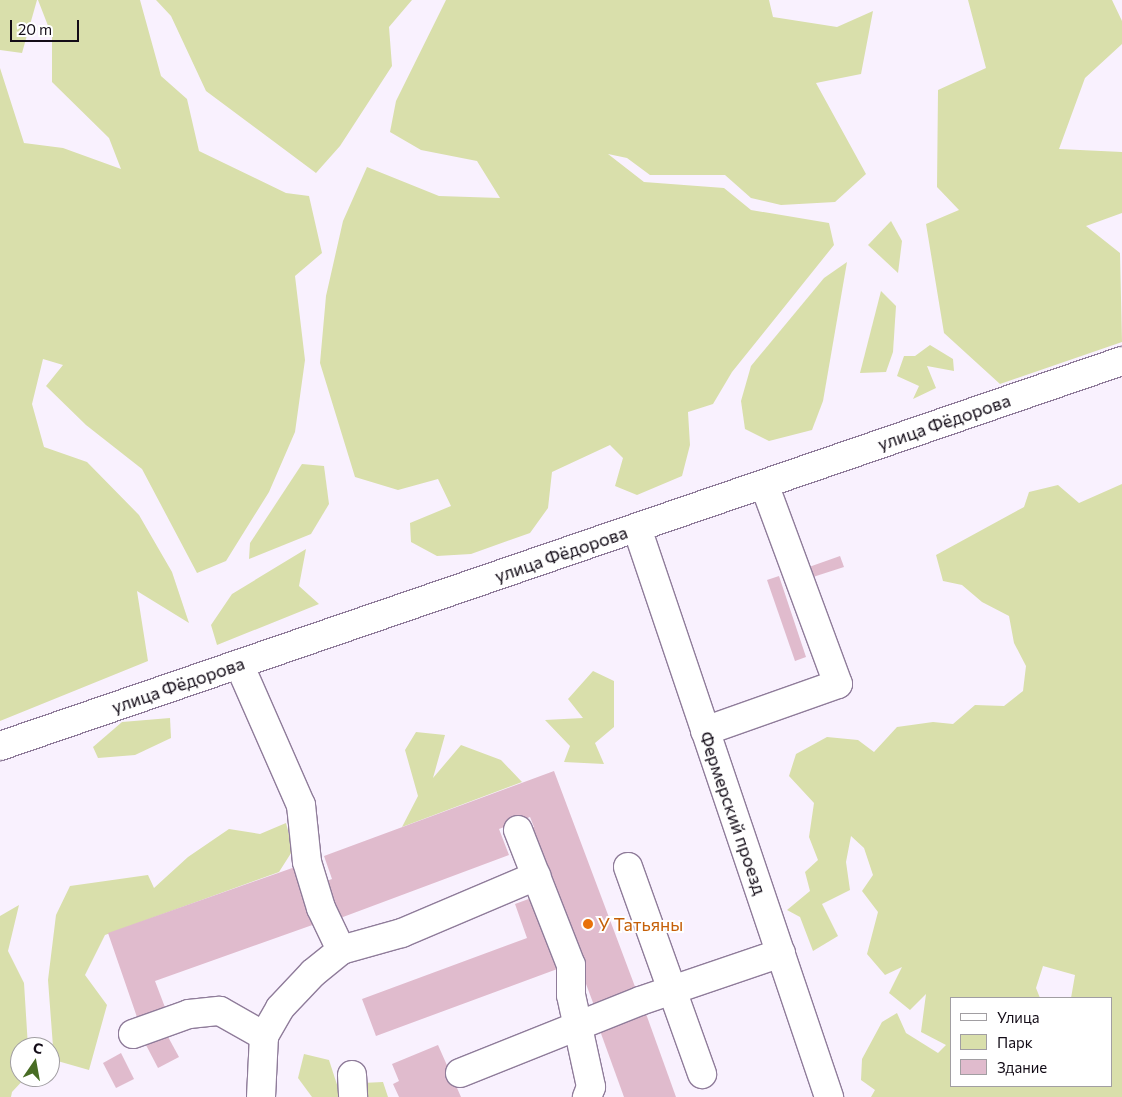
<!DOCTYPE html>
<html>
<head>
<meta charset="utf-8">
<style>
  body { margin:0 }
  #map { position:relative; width:1122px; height:1097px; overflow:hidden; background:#f9f1fe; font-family:Commissioner,sans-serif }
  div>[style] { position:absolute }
  .green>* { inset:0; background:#d9dfab }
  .building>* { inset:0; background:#e0bbcd }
  .roads { filter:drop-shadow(1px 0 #8f7c9a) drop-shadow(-1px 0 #8f7c9a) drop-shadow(0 1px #8f7c9a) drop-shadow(0 -1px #8f7c9a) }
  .minor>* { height:28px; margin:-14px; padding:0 14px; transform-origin:14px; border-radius:14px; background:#fff }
  .dots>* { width:14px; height:14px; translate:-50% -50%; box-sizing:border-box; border:2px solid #fff; border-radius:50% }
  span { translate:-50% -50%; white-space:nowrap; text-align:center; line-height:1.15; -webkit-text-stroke:4px #fff; paint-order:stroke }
  .street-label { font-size:18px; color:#130c17 }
  .food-label { font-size:18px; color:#c56008 }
  .left { translate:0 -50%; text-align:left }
  .legend { position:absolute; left:950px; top:997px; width:162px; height:90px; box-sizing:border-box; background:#fff; border:1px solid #a19ea2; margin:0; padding:6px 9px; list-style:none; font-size:15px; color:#130c17 }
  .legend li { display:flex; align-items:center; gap:10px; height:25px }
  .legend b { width:25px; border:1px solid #a19ea2 }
  .north { position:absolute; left:10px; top:1037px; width:50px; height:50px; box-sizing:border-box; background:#fff; border:1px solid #a19ea2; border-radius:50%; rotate:12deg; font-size:14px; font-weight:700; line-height:20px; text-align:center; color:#130c17 }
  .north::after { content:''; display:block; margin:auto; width:18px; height:22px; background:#486c24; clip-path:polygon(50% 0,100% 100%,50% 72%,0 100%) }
  .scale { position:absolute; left:10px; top:20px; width:69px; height:22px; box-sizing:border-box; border:2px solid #130c17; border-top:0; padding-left:6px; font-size:15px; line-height:18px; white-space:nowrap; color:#130c17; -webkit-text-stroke:4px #fff; paint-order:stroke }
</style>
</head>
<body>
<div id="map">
  <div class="green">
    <div style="clip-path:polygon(0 0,37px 0,22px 53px,0 50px)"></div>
    <div style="clip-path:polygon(38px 0,140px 0,161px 76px,187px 99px,199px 151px,286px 193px,309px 196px,322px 253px,295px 276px,305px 360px,295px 432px,269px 492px,226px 561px,197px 573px,142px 469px,86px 425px,46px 386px,63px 365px,43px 359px,32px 404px,44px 447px,87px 462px,139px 515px,172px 572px,189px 623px,137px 591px,148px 661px,0 721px,0 68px,24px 143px,63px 148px,121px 169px,109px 138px,52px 82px,52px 36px)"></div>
    <div style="clip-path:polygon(156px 0,412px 0,389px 27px,392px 66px,340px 146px,316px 173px,206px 91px,171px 16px)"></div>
    <div style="clip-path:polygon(446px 0,769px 0,773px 17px,837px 27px,873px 11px,861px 74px,816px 83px,866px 174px,835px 202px,781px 205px,751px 198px,725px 175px,650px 175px,627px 158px,608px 154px,644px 182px,724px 188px,751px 210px,829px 223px,834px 245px,732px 372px,713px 404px,688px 412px,690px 445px,682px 476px,637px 495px,615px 486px,623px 458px,610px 445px,552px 472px,548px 508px,530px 533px,471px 554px,437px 556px,411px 542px,410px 523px,451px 506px,438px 479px,398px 490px,355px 477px,320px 363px,326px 296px,343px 221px,367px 167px,439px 196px,500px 198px,477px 161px,421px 150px,390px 132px,396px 101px)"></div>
    <div style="clip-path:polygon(968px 0,1112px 0,1122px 21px,1122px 44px,1085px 78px,1059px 149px,1122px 152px,1122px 213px,1086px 226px,1120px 253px,1122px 342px,1000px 384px,944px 333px,926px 224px,959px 210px,937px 187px,938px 90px,986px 68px)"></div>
    <div style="clip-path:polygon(891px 221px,902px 241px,898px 273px,868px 245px)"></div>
    <div style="clip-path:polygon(847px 262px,823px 401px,812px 430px,769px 441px,745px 429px,741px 401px,751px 366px,824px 278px)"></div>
    <div style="clip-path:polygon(881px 291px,896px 306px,893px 352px,886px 372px,860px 373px)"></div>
    <div style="clip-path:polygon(930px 345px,953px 359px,954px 371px,927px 366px,936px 388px,913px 399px,919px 386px,897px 376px,904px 356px,915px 356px)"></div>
    <div style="clip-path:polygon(302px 464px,324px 466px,329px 504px,311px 534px,249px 559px,250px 543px)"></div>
    <div style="clip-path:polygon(evenodd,1122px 484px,1122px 1097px,871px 1097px,875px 1090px,861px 1080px,862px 1059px,882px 1022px,897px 1013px,906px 1033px,938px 1053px,946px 1045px,921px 1032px,926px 994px,910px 1010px,889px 993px,902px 967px,885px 975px,867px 954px,878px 912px,862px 891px,873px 875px,864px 848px,851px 836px,846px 862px,850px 890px,822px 904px,838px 936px,813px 951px,800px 917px,787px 910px,810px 891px,805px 872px,818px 860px,809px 837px,814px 803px,789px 776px,796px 754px,827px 737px,858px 740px,874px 752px,897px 727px,933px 722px,953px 724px,975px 705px,1004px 706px,1023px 691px,1026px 666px,1014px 643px,1009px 616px,982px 602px,962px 585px,943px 581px,936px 555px,1024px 507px,1029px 492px,1058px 485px,1079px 503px,1122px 484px,1043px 966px,1075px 975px,1071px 998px,1111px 998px,1111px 1086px,951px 1086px,951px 998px,1040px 998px,1036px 988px,1043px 966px)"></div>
    <div style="clip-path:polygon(306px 549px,299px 586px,319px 604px,217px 645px,211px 625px,232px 594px)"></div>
    <div style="clip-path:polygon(593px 671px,614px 681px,614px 727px,595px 743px,604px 764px,564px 762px,570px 746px,545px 720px,583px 718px,568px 699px)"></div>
    <div style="clip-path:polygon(170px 718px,171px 738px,135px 755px,98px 758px,93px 747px,122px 722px)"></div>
    <div style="clip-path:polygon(416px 732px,445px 735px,433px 778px,461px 745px,501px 760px,522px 782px,402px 827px,418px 796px,405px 750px)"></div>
    <div style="clip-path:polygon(286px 823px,293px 850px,279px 872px,105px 935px,85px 975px,107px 1005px,89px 1070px,54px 1060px,48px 980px,56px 915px,70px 886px,148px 875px,154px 888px,188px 857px,229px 829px,260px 834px)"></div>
    <div style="clip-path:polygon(19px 905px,8px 951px,24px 983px,28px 1047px,20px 1047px,20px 1077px,26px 1077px,12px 1092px,11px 1097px,0 1097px,0 916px)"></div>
    <div style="clip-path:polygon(304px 1054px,329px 1060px,341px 1097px,312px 1097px,298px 1078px)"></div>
    <div style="clip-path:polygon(383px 1082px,388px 1097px,365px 1097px,362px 1083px)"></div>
  </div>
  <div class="building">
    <div style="clip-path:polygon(840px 556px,844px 567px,813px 577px,809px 567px)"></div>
    <div style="clip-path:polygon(779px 576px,806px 657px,795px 661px,767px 580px)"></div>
    <div style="clip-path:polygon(554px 771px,637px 992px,595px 1008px,528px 829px,534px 827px,530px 817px,499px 829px,509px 855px,335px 920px,321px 883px,332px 879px,324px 856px)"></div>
    <div style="clip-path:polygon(298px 866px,318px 923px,155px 981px,166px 1010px,138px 1020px,108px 933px)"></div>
    <div style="clip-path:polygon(534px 897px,560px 968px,376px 1036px,362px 999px,527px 938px,515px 904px)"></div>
    <div style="clip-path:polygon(645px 1011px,676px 1097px,624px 1097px,599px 1028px)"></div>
    <div style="clip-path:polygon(167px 1035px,179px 1057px,158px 1068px,146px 1045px)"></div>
    <div style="clip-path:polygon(438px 1045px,461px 1097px,399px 1097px,393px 1084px,399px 1081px,392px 1064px)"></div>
    <div style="clip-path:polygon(121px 1053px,134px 1079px,116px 1088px,103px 1063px)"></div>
  </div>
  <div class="roads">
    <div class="minor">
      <div style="left:637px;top:528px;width:601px;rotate:71.35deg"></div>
      <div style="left:239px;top:664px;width:154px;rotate:66.3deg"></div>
      <div style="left:301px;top:805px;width:57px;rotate:84deg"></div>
      <div style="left:307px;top:862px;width:48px;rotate:73.1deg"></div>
      <div style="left:321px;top:908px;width:47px;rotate:64.5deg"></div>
      <div style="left:705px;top:731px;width:141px;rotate:-19.5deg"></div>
      <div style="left:838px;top:684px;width:213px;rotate:-110.3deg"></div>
      <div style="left:0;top:746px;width:1186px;rotate:-18.94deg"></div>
      <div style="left:518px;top:830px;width:145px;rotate:68.6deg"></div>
      <div style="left:571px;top:965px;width:30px;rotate:90deg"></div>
      <div style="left:571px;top:995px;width:94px;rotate:77.7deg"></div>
      <div style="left:591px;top:1087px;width:11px;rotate:112deg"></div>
      <div style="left:628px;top:867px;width:220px;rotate:70.3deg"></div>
      <div style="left:133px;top:1034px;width:59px;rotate:-19.7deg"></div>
      <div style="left:189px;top:1014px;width:31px;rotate:-6deg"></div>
      <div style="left:220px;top:1011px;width:51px;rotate:29.6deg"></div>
      <div style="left:460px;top:1073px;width:194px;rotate:-21.8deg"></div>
      <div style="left:640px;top:1001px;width:149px;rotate:-18.8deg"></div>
      <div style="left:352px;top:1075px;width:22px;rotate:87deg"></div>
      <div style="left:261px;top:1097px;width:61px;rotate:-87.2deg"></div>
      <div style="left:264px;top:1036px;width:32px;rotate:-60deg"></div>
      <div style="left:280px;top:1008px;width:48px;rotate:-46.7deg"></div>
      <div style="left:313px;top:973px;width:36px;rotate:-39deg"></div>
      <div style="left:341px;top:950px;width:63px;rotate:-15.6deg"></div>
      <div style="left:402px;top:933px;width:146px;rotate:-23deg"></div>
    </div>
  </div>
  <div class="dots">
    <div style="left:588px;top:924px;background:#e8710a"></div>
  </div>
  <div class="street-label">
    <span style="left:944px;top:422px;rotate:-19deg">улица Фёдорова</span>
    <span style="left:561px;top:554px;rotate:-19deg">улица Фёдорова</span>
    <span style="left:178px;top:685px;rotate:-19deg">улица Фёдорова</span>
    <span style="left:733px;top:813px;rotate:71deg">Фермерский проезд</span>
  </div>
  <div class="food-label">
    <span class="left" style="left:598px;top:924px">У Татьяны</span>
  </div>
  <ul class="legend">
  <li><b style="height:6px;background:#fff"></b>Улица</li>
  <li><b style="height:14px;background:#d9dfab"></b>Парк</li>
  <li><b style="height:14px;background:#e0bbcd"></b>Здание</li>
  </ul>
  <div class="north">С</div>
  <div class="scale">20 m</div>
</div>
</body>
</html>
